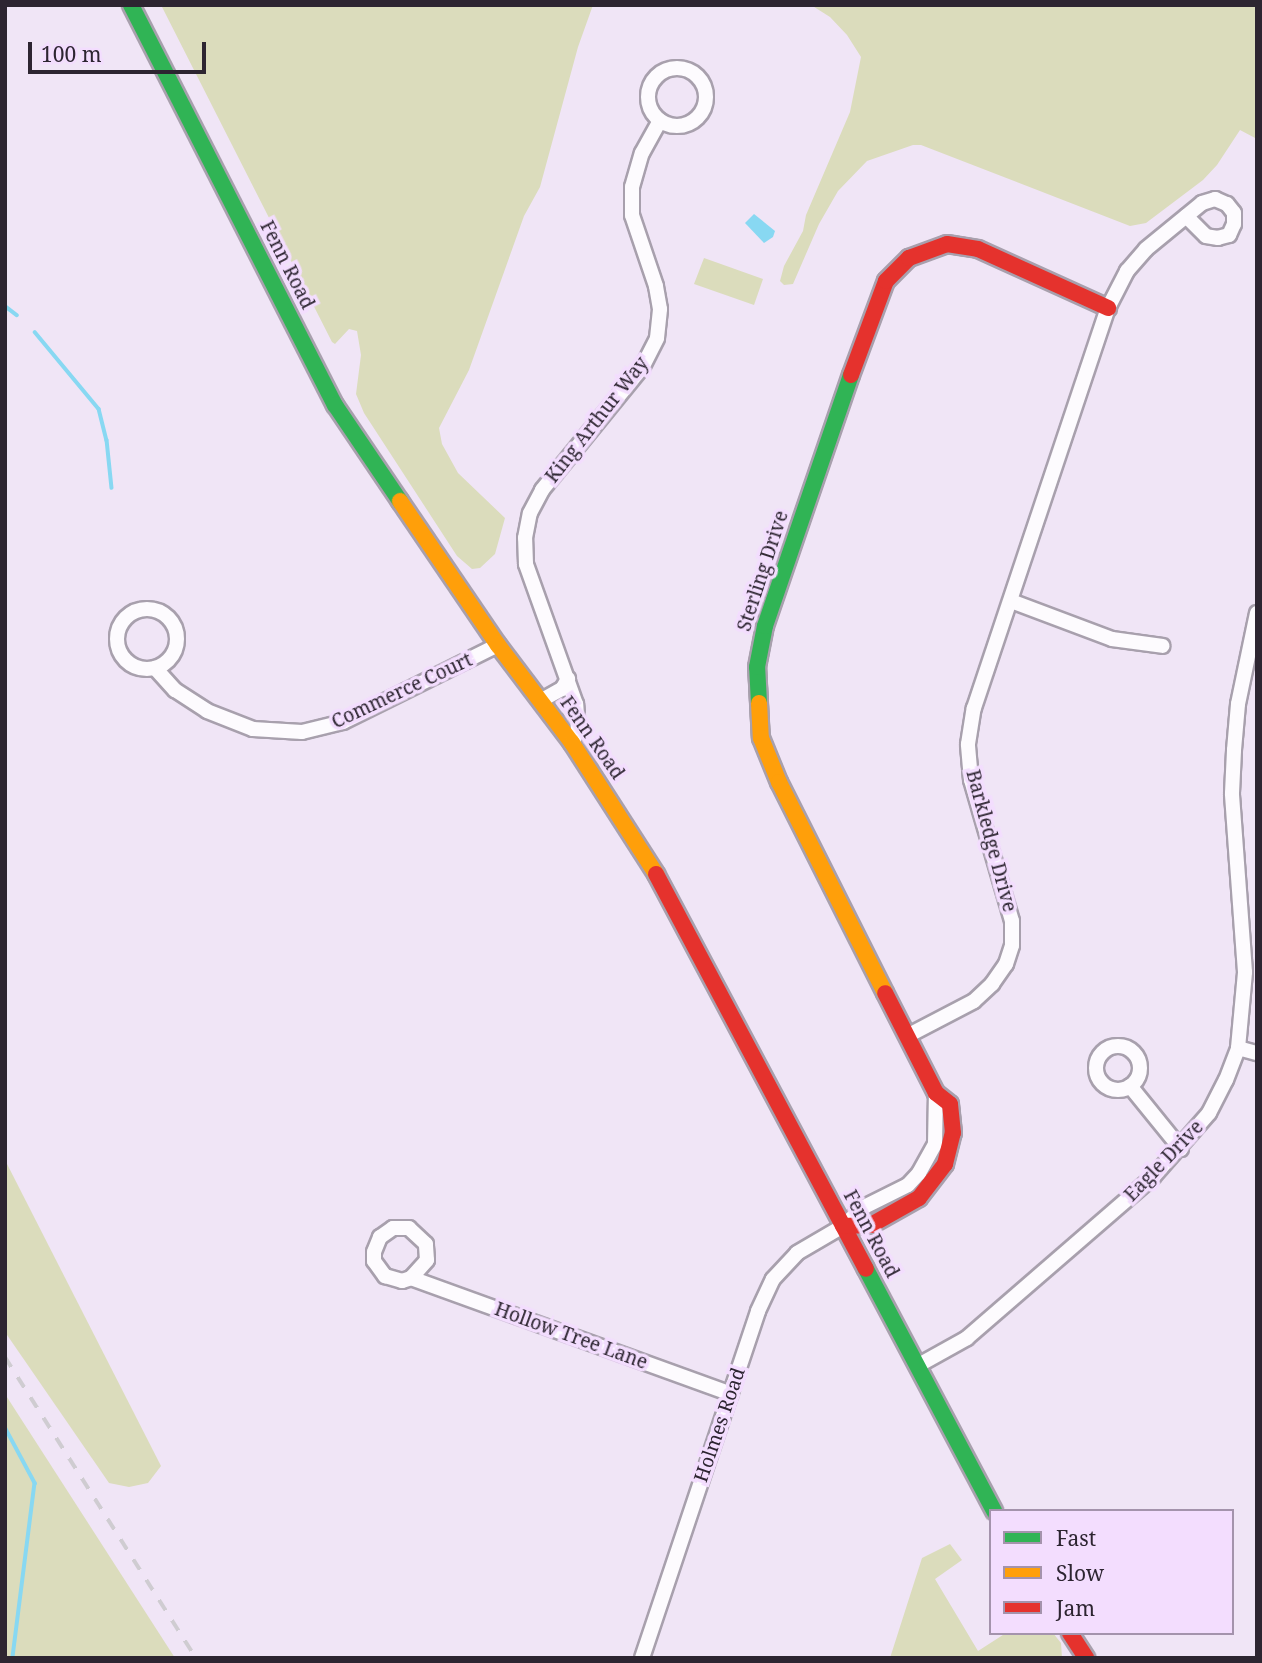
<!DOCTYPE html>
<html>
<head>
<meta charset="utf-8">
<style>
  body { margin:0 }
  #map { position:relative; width:1262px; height:1663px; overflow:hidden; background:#f0e5f6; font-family:"Noto Serif",serif }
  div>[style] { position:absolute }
  .green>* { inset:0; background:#dbdcbc }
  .water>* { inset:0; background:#88d8f2 }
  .stream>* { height:3.5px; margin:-1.75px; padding:0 1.75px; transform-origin:1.75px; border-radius:1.75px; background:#88d8f2 }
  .roads { filter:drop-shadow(2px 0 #a8a0ad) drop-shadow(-2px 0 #a8a0ad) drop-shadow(0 2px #a8a0ad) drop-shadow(0 -2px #a8a0ad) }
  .street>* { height:14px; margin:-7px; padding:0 7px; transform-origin:7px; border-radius:7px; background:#fdfbfe }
  .street>.ring { margin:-7px; padding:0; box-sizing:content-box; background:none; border:14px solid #fdfbfe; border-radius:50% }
  .fast>* { height:16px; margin:-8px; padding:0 8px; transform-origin:8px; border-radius:8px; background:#30b455 }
  .slow>* { height:16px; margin:-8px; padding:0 8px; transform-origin:8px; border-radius:8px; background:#ff9f0a }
  .jam>* { height:16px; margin:-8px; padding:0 8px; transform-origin:8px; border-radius:8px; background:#e5322d }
  .rail>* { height:3.5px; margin-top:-1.75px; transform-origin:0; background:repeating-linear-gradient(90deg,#cfccd1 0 12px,transparent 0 24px) }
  span { translate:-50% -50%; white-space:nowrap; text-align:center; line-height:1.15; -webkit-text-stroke:7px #f3ddfe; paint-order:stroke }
  .street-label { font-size:19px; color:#2d2531 }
  .frame { position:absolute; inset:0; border:7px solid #2d2531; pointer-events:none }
  .legend { position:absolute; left:989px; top:1509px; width:245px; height:126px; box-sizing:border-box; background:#f3ddfe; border:2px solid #a493ac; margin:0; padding:9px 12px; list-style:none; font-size:21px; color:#2d2531 }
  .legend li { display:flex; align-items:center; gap:14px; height:35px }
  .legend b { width:35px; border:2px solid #a493ac }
  .scale { position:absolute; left:28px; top:42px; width:178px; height:32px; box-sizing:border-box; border:4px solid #2d2531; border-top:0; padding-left:9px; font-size:21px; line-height:24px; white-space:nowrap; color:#2d2531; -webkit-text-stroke:5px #f3ddfe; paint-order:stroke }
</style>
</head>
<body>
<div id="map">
  <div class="green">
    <div style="clip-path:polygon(161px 5px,593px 5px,578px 47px,540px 187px,524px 216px,469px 370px,439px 428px,442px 444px,458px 473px,505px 518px,495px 554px,480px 568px,472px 569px,457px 556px,364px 413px,356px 394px,361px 355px,357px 331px,349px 329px,335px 344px,332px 342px)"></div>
    <div style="clip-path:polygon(811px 5px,1257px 5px,1257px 139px,1240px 130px,1217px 165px,1203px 180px,1146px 223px,1130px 226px,921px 145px,913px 145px,867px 161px,838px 191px,819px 224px,793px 284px,784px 285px,780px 281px,784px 266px,803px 231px,806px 215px,850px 112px,861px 57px,847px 35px,830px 17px)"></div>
    <div style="clip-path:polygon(704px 258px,763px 279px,754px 305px,694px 284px)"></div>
    <div style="clip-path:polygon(5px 1160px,161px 1466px,148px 1483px,129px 1487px,109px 1483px,5px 1332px)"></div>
    <div style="clip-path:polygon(5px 1394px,175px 1658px,5px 1658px)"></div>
    <div style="clip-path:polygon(950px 1544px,962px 1560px,935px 1579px,978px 1651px,1006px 1633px,1053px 1633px,1061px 1643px,1062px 1658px,890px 1658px,922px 1558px)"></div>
  </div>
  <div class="water">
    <div style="clip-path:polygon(754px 214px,775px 231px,773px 237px,764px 243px,745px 223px)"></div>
  </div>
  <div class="stream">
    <div style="left:5px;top:306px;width:15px;rotate:37deg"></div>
    <div style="left:35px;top:332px;width:100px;rotate:50.3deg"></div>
    <div style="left:99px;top:409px;width:32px;rotate:76deg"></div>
    <div style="left:107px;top:440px;width:48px;rotate:84.1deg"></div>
    <div style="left:5px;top:1427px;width:64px;rotate:61.8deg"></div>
    <div style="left:35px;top:1483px;width:176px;rotate:97.2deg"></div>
  </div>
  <div class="roads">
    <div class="street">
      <div class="ring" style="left:648px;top:68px;width:44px;height:44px"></div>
      <div style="left:1011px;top:601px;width:108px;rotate:20.6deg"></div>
      <div style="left:1112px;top:639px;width:51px;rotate:7.8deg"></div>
      <div class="ring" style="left:117px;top:609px;width:46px;height:46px"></div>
      <div style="left:155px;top:668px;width:30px;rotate:48deg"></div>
      <div style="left:175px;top:690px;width:38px;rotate:33deg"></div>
      <div style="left:207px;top:711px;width:49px;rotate:21.4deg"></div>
      <div style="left:253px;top:729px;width:49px;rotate:3.5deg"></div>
      <div style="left:302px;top:732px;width:42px;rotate:-13.7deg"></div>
      <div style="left:343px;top:722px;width:173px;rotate:-26.4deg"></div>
      <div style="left:540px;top:701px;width:25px;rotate:-29deg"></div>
      <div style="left:562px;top:689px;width:12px;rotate:-59deg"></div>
      <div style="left:572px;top:743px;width:14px;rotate:-65deg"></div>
      <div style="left:578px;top:730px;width:26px;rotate:-94deg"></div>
      <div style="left:576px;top:704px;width:149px;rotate:-109.7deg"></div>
      <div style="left:526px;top:564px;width:26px;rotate:-92deg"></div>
      <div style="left:525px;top:538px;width:25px;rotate:-79deg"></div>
      <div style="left:530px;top:513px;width:26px;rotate:-62deg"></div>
      <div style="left:542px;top:490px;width:160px;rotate:-50.8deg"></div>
      <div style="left:643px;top:366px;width:31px;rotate:-63deg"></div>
      <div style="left:657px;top:338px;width:29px;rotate:-84deg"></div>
      <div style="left:660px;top:309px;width:23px;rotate:-100deg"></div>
      <div style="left:656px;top:286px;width:75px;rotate:-108.7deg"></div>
      <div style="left:632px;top:215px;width:28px;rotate:-90deg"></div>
      <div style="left:632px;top:187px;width:35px;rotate:-74deg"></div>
      <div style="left:642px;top:153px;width:37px;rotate:-61deg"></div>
      <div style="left:909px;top:1035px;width:73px;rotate:-27.6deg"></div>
      <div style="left:974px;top:1001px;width:25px;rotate:-43deg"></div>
      <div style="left:992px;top:984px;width:24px;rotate:-55deg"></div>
      <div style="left:1006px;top:964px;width:20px;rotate:-72deg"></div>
      <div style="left:1012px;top:945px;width:24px;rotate:-90deg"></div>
      <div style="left:1012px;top:921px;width:147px;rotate:-106.2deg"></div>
      <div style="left:971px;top:780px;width:36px;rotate:-95deg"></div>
      <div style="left:968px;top:744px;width:36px;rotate:-81deg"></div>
      <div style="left:974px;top:708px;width:422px;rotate:-71.5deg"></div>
      <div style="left:1108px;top:308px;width:42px;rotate:-62.8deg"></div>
      <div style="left:1127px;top:271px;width:29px;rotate:-49deg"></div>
      <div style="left:1146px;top:249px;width:72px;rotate:-39.4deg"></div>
      <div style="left:1202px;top:203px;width:14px;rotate:-17deg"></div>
      <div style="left:1215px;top:199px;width:13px;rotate:23deg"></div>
      <div style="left:1227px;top:204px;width:11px;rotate:52deg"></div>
      <div style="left:1234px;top:213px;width:11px;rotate:90deg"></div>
      <div style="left:1234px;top:224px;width:12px;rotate:114deg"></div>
      <div style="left:1229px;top:235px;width:11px;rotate:165deg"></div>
      <div style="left:1218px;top:238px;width:12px;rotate:-171deg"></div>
      <div style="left:1206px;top:236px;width:28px;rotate:-135deg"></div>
      <div class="ring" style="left:1096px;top:1046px;width:30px;height:30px"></div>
      <div style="left:1238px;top:1048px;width:20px;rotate:15deg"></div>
      <div style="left:1130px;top:1086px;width:81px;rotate:51deg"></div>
      <div style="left:411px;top:1278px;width:24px;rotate:-48deg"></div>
      <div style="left:427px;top:1260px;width:16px;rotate:-94deg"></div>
      <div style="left:426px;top:1244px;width:23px;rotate:-137deg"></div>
      <div style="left:409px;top:1228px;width:16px;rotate:180deg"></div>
      <div style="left:393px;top:1228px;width:16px;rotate:145deg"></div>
      <div style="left:380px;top:1237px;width:16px;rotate:112deg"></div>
      <div style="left:374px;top:1252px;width:9px;rotate:90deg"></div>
      <div style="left:374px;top:1261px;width:19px;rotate:54deg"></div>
      <div style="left:385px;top:1276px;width:18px;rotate:16deg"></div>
      <div style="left:402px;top:1281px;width:9px;rotate:-18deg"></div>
      <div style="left:411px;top:1278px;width:340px;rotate:19.9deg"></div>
      <div style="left:917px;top:1366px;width:57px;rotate:-29.2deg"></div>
      <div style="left:967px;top:1338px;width:246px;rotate:-40.9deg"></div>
      <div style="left:1153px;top:1177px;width:85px;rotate:-48.8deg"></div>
      <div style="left:1209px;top:1113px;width:37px;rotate:-63deg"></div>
      <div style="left:1226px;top:1080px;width:34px;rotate:-69deg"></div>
      <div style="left:1238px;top:1048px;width:76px;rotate:-84.7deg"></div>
      <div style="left:1245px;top:972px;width:179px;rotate:-94.2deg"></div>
      <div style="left:1232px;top:793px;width:43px;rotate:-87.3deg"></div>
      <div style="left:1234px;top:750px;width:46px;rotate:-85deg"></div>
      <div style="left:1238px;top:704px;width:93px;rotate:-78.2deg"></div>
      <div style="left:642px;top:1658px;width:366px;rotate:-71.5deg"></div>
      <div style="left:758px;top:1311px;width:35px;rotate:-65deg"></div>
      <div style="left:773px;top:1279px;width:35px;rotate:-47deg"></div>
      <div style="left:797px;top:1253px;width:53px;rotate:-30.4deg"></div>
      <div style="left:843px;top:1226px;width:26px;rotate:-43deg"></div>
      <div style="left:862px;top:1208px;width:51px;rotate:-26.6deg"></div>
      <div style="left:908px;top:1185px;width:16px;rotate:-47deg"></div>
      <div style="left:919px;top:1173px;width:33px;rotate:-61deg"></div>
      <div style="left:935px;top:1144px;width:51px;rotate:-88.9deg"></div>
    </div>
    <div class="fast">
      <div style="left:131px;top:5px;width:449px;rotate:63deg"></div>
      <div style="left:335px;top:405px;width:116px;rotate:55.9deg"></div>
      <div style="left:759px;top:703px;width:36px;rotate:-93deg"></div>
      <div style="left:757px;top:667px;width:42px;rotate:-79deg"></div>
      <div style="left:765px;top:626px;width:265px;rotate:-71.1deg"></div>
      <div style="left:866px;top:1269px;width:274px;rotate:62.1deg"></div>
    </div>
    <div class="slow">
      <div style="left:400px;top:501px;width:174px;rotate:55.8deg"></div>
      <div style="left:498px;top:645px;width:123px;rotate:52.9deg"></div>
      <div style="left:572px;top:743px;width:156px;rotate:57.3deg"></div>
      <div style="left:759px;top:703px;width:35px;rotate:87deg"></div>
      <div style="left:761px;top:738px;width:48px;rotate:67.8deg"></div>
      <div style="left:779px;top:782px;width:236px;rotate:63.3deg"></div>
    </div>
    <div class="jam">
      <div style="left:851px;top:375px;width:100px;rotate:-69.6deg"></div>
      <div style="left:886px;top:281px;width:33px;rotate:-45deg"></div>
      <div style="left:909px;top:258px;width:40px;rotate:-20.2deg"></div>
      <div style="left:947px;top:244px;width:31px;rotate:9deg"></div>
      <div style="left:978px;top:249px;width:143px;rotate:24.4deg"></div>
      <div style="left:656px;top:874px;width:447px;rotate:62deg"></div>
      <div style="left:843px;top:1226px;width:28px;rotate:-2deg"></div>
      <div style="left:871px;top:1225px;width:55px;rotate:-29.4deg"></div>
      <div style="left:919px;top:1198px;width:43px;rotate:-52.6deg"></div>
      <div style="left:945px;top:1164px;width:32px;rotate:-76deg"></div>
      <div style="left:953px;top:1133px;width:29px;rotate:-96deg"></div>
      <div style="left:950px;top:1104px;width:18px;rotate:-142deg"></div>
      <div style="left:936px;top:1093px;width:112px;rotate:-117deg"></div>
      <div style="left:1070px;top:1633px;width:30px;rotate:57deg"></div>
    </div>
  </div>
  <div class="rail">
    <div style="left:5px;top:1357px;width:356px;rotate:57.6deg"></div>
  </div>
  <div class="street-label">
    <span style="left:287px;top:265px;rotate:63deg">Fenn Road</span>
    <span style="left:597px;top:420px;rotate:-52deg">King Arthur Way</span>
    <span style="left:763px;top:571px;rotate:-72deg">Sterling Drive</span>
    <span style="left:402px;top:691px;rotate:-25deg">Commerce Court</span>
    <span style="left:592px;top:738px;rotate:55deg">Fenn Road</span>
    <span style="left:991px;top:841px;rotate:75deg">Barkledge Drive</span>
    <span style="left:1164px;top:1161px;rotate:-46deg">Eagle Drive</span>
    <span style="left:871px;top:1234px;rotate:62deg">Fenn Road</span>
    <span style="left:571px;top:1336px;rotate:20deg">Hollow Tree Lane</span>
    <span style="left:720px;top:1425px;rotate:-71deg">Holmes Road</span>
  </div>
  <div class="frame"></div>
  <ul class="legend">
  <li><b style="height:9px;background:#30b455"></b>Fast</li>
  <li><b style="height:9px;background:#ff9f0a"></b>Slow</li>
  <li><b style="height:9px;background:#e5322d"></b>Jam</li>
  </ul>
  <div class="scale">100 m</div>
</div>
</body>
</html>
